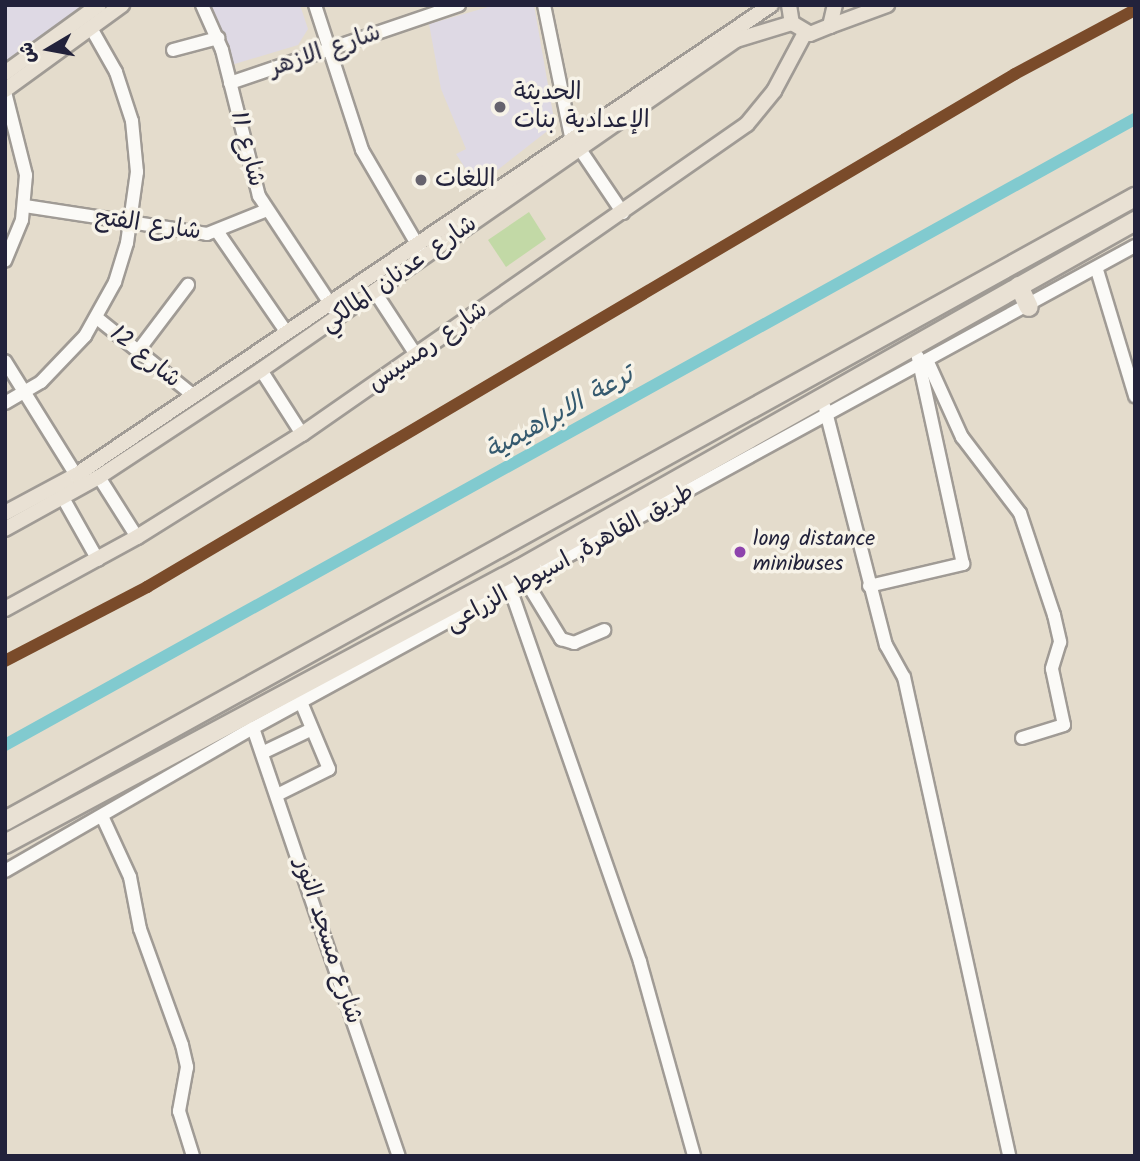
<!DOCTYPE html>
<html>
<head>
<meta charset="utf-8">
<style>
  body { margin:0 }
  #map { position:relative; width:1140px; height:1161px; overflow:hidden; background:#e4dccc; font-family:Kalam,"Playpen Sans Arabic",sans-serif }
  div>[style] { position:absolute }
  .built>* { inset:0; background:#ded9e4 }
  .green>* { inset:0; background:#c2d9a6 }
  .canal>* { height:12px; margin:-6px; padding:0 6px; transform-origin:6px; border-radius:6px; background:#81cacf }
  .roads { filter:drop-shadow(2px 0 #a09b95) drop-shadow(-2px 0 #a09b95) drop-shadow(0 2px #a09b95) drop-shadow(0 -2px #a09b95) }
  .minor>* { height:12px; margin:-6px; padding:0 6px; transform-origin:6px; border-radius:6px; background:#fbfaf7 }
  .major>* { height:14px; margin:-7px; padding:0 7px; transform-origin:7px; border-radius:7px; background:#e9e1d4 }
  .highway>* { height:18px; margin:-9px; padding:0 9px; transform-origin:9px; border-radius:9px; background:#e9e1d4 }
  .rail-1>* { height:12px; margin:-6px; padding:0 6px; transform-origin:6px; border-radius:6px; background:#7a4b2a }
  .dots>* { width:19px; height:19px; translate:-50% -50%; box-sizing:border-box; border:4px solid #f7f3e8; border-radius:50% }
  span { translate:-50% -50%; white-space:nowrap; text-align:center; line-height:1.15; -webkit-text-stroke:7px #f7f3e8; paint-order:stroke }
  .bus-label { font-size:22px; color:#22223b }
  .left { translate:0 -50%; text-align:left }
  .street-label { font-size:24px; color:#22223b }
  .poi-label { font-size:24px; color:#22223b }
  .water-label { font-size:26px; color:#355a6f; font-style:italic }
  .frame { position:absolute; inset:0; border:7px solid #22223b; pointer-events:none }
  .north { position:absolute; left:14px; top:14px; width:70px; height:70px; -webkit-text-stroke:5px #f7f3e8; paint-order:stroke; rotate:260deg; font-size:19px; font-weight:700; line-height:28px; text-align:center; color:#22223b }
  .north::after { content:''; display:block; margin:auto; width:24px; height:32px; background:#22223b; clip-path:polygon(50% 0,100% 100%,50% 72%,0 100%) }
</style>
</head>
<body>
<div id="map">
  <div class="built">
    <div style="clip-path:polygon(5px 5px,85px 5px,5px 64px)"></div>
    <div style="clip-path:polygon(208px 5px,300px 5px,308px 29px,298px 45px,228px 66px)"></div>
    <div style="clip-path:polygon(495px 5px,534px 5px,555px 125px,477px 186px,456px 154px,466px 149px,441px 89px,429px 24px)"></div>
  </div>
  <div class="green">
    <div style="clip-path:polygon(529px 212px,546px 239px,506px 267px,488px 240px)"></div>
  </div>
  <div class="canal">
    <div style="left:5px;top:745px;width:1292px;rotate:-28.99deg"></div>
  </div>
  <div class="roads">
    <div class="minor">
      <div style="left:202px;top:5px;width:49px;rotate:66deg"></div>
      <div style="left:222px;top:50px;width:151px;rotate:75.8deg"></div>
      <div style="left:259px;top:196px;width:138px;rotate:56.5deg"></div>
      <div style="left:315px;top:5px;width:152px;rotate:72deg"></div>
      <div style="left:362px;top:150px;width:117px;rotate:59.7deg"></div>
      <div style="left:544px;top:5px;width:134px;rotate:78.4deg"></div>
      <div style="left:571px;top:136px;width:93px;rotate:56deg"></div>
      <div style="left:173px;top:50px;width:47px;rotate:-14.9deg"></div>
      <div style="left:230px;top:83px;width:242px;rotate:-18.8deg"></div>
      <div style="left:5px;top:92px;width:86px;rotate:75.8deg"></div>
      <div style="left:26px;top:175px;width:45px;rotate:95.1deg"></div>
      <div style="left:22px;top:220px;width:44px;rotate:112.5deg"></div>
      <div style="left:25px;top:206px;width:184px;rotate:8.7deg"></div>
      <div style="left:207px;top:234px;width:65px;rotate:-21.8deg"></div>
      <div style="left:219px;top:234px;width:120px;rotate:55.5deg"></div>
      <div style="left:1097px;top:270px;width:132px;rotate:73.2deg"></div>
      <div style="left:375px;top:292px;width:75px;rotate:56.9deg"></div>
      <div style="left:97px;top:318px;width:124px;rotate:38.8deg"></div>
      <div style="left:138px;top:351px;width:83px;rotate:-52.9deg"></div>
      <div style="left:927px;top:360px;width:85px;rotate:65.6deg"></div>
      <div style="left:962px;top:437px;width:96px;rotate:52.7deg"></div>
      <div style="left:1020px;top:513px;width:108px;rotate:71.6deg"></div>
      <div style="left:1054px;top:615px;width:28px;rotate:77deg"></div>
      <div style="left:1060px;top:642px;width:28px;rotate:107deg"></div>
      <div style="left:1052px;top:669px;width:57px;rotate:77.9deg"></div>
      <div style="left:1064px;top:725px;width:44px;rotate:162.8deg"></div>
      <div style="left:5px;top:361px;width:144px;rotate:58.1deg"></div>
      <div style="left:261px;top:370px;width:76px;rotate:57.4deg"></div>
      <div style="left:5px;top:403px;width:42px;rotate:-30.3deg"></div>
      <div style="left:41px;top:382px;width:64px;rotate:-46.3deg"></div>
      <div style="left:85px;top:336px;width:62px;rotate:-60.9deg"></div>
      <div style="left:115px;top:282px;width:41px;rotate:-72.9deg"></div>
      <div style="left:127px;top:243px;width:72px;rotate:-82deg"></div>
      <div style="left:137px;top:172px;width:51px;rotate:-95.6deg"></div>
      <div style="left:132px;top:121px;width:52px;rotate:-108.1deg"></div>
      <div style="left:116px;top:72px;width:51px;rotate:-119.6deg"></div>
      <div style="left:825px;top:408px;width:245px;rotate:75.6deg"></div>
      <div style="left:886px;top:645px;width:37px;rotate:61deg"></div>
      <div style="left:904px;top:677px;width:490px;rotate:77.6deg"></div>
      <div style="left:99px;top:477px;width:71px;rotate:57.7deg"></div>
      <div style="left:63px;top:498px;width:71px;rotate:60.6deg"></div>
      <div style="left:527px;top:583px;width:66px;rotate:58.7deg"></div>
      <div style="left:561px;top:639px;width:14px;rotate:17deg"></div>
      <div style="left:574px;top:643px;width:33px;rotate:-23deg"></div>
      <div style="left:869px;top:586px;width:97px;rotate:-13.2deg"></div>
      <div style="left:963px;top:564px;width:212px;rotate:-102.3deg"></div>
      <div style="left:511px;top:591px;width:393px;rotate:70.8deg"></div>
      <div style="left:640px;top:962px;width:201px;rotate:74.4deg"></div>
      <div style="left:253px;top:728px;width:452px;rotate:71.2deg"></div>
      <div style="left:262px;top:753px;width:55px;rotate:-25.6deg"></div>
      <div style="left:277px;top:795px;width:58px;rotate:-26.6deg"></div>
      <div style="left:329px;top:769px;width:73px;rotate:-112.7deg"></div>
      <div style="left:102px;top:816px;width:67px;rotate:65.3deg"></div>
      <div style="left:130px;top:877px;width:53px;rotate:79.1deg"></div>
      <div style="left:140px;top:929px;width:123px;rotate:70.1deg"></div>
      <div style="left:182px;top:1045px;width:23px;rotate:77deg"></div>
      <div style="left:187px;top:1067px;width:45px;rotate:100.3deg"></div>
      <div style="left:179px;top:1111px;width:47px;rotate:72.7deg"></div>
      <div style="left:5px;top:871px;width:286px;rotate:-30deg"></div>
      <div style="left:253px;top:728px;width:1005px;rotate:-28.66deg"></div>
    </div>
    <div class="major">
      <div style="left:789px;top:5px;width:18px;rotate:81deg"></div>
      <div style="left:792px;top:23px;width:21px;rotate:31deg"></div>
      <div style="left:810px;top:34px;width:22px;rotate:-22deg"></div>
      <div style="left:830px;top:26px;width:22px;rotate:-77deg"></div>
      <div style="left:830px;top:26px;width:61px;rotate:-20.2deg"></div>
      <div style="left:5px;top:73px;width:116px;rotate:-35.9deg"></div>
      <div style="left:5px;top:90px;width:145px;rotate:-36deg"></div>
      <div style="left:5px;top:513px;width:81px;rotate:-28.2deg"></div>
      <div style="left:76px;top:475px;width:839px;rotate:-34.07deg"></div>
      <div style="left:5px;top:529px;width:107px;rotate:-29deg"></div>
      <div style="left:99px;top:477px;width:194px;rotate:-33.4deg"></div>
      <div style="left:261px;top:370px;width:578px;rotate:-34.79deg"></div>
      <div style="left:736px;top:40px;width:59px;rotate:-16.9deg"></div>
      <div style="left:5px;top:609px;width:150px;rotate:-28.6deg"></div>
      <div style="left:137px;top:537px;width:195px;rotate:-32deg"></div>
      <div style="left:302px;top:434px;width:542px;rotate:-34.86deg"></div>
      <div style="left:747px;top:124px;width:43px;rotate:-50.7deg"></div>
      <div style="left:774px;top:91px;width:66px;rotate:-61.9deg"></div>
    </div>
    <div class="highway">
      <div style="left:1019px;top:286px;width:23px;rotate:65deg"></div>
      <div style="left:5px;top:821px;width:1291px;rotate:-28.91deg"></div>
      <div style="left:5px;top:844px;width:583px;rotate:-28.15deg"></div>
      <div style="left:519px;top:569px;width:708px;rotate:-29.46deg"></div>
    </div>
  </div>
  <div class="rail-1">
    <div style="left:5px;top:661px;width:160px;rotate:-27.5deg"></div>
    <div style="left:147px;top:587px;width:1008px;rotate:-30.58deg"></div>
    <div style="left:1015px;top:74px;width:136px;rotate:-28.1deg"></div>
  </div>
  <div class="dots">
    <div style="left:500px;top:107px;background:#66636e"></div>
    <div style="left:421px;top:180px;background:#66636e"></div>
    <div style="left:740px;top:552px;background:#8e44ad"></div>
  </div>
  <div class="bus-label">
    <span class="left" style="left:753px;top:552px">long distance<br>minibuses</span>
  </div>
  <div class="street-label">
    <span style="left:325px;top:51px;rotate:-19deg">شارع الازهر</span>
    <span style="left:247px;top:149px;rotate:75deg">شارع 11</span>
    <span style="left:148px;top:225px;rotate:8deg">شارع الفتح</span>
    <span style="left:399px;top:274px;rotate:-35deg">شارع عدنان المالكي</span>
    <span style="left:428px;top:347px;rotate:-35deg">شارع رمسيس</span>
    <span style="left:145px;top:357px;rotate:39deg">شارع 12</span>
    <span style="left:570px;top:558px;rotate:-29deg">طريق القاهرة, اسيوط الزراعى</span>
    <span style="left:328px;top:941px;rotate:72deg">شارع مسجد النور</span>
  </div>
  <div class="poi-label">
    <span class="left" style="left:514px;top:107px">الحديثة<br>الإعدادية بنات</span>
    <span class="left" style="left:435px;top:180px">اللغات</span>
  </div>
  <div class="water-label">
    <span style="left:560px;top:414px;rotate:-29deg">ترعة الابراهيمية</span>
  </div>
  <div class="frame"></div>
  <div class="north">ش</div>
</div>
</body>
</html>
